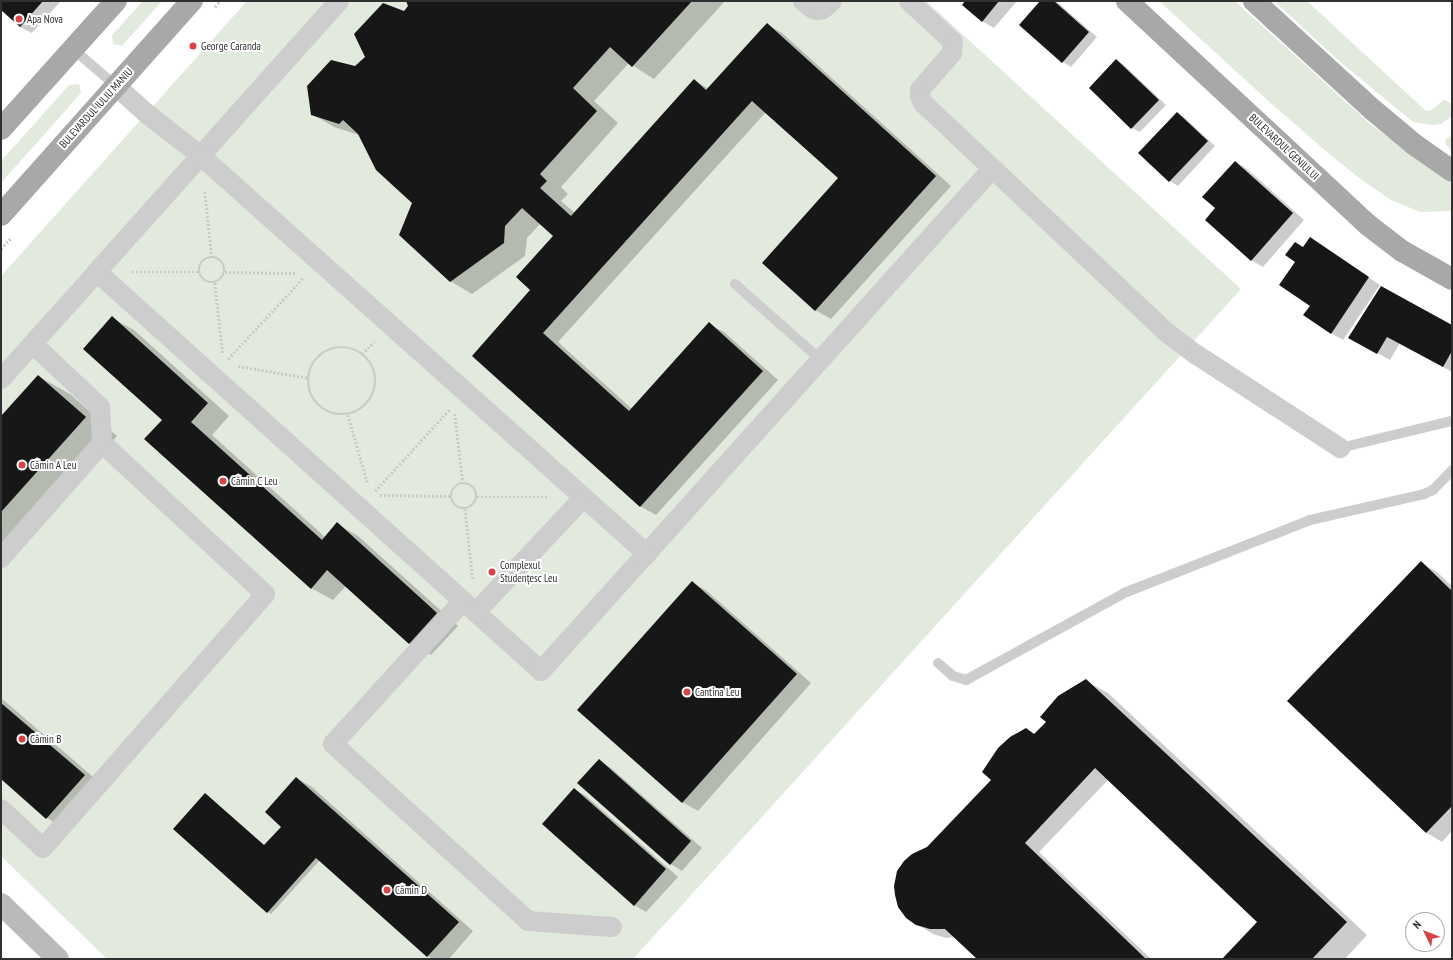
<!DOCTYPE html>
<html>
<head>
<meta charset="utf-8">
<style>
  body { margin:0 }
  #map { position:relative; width:1453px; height:960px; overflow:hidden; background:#fff; font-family:"PT Sans Narrow",sans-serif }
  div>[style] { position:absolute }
  .green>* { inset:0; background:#e2e9dd }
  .shadow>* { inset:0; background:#0003 }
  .building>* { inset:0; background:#171717 }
  .path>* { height:2.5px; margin-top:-1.25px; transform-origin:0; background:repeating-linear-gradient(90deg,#cacaca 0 2px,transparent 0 4px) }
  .path>.ring { margin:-1.25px; padding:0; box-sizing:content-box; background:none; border:2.5px solid #cacaca; border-radius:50% }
  .service>* { height:10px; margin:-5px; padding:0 5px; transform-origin:5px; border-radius:5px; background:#cdcdcd }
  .minor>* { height:20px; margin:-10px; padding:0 10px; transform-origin:10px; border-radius:10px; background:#cdcdcd }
  .secondary>* { height:22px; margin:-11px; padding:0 11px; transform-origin:11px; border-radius:11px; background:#bababa }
  .primary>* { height:22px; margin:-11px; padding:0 11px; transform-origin:11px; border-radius:11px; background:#a8a8a8 }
  .dots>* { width:11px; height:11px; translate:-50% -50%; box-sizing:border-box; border:2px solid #fff; border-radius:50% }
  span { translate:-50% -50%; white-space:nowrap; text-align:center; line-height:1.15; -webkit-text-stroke:4px #fff; paint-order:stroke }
  .poi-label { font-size:11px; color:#303030 }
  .left { translate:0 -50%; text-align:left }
  .street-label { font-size:11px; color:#303030 }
  .frame { position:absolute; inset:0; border:2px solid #303030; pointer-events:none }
  .north { position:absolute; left:1405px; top:912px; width:40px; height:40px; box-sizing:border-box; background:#fff; border:1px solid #acacac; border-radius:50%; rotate:313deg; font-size:11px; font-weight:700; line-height:16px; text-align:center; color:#303030 }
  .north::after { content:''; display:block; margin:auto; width:14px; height:18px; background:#d64447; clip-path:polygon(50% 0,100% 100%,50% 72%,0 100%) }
</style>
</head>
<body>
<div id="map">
  <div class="green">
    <div style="clip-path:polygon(143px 1px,162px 1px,122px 46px,113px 44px,112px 35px)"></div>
    <div style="clip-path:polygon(247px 1px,926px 1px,1241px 289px,633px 959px,107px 959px,1px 856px,1px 276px)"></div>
    <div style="clip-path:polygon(1159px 1px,1235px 1px,1369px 123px,1452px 184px,1452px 211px,1420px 212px,1391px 200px,1362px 180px,1334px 158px,1274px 106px)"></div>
    <div style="clip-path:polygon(1274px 1px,1307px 1px,1426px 111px,1430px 111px,1444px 100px,1446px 100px,1452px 105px,1451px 117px,1441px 124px,1432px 125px,1413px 122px,1338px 60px)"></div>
    <div style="clip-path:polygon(79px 84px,81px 93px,1px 183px,1px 161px,69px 85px)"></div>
    <div style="clip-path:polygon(1452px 135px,1452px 152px,1445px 143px,1446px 139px)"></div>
  </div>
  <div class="shadow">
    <div style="clip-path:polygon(1px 1px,61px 1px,32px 33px,20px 27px,1px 9px)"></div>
    <div style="clip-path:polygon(407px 1px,725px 1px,654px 79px,629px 63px,594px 101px,618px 123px,561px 187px,568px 194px,561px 201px,575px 213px,694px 80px,709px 89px,767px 24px,782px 33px,951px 186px,831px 319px,815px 310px,839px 178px,766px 112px,558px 342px,632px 409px,709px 324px,724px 332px,778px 380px,656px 515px,640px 506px,473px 355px,532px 290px,554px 236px,541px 223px,527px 238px,525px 256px,472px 294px,450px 281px,413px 202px,359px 135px,334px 127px,312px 114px,366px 57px,409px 7px)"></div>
    <div style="clip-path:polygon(966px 1px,1017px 1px,994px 28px,982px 21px)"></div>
    <div style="clip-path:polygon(1041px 1px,1056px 1px,1097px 37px,1071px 67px,1063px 62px)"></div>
    <div style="clip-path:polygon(1116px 60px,1124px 65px,1166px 105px,1140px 132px,1132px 128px)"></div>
    <div style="clip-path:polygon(1177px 113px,1185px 118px,1215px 146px,1178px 186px,1170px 181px,1140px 153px)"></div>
    <div style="clip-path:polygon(1235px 162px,1247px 169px,1304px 220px,1263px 267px,1251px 260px,1216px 208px)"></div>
    <div style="clip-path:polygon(1310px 238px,1380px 285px,1343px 340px,1331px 333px,1311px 306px,1296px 262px)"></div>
    <div style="clip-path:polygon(112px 318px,134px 330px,229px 416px,212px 435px,325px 537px,337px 524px,358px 536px,458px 626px,431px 655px,410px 643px,346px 586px,333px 600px,311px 588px,163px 420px)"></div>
    <div style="clip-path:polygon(1452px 326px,1452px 372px,1400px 343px,1390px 360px,1349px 337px)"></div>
    <div style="clip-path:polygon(38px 376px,70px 394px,117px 436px,1px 565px,1px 417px)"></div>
    <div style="clip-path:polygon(1421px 563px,1437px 572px,1452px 586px,1452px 831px,1442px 842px,1427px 833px,1289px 701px)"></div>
    <div style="clip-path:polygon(692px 582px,707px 591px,811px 683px,698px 811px,682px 802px)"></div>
    <div style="clip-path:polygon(1086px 681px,1108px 693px,1367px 935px,1345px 959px,1223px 959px,1258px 922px,1108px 780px,1039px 852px,1151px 959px,978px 959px,955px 937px,946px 938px,933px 934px,917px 924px,928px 848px,992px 780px,1026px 729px,1035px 734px)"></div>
    <div style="clip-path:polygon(1px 698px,106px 788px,68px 831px,47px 818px,1px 778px)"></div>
    <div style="clip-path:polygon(599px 761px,611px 768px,702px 848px,682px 871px,671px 864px)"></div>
    <div style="clip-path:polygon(296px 778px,312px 787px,473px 931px,449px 959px,433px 959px,428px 956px,320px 860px,271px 914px,268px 912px,206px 794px,265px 846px,283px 827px)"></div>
    <div style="clip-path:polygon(574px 789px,586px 796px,678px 877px,646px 912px,634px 905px)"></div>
  </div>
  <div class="building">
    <div style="clip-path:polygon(1px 1px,43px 1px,20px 27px,1px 10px)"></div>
    <div style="clip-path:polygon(406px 1px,692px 1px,632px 67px,610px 47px,573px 88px,597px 111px,540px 174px,547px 181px,540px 188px,571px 216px,694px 79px,706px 90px,767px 23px,936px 176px,815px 311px,762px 263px,838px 178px,752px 101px,543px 333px,629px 411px,709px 322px,763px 371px,640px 507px,472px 356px,530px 290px,516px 277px,553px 236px,522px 208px,505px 226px,504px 243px,450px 282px,399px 235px,412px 203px,376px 170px,358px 134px,343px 120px,339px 124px,311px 115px,307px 86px,331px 60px,355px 66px,365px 57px,354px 34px,383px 3px,404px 11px,408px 6px)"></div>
    <div style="clip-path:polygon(965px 1px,999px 1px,982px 22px,962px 5px)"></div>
    <div style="clip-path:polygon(1040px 1px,1054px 1px,1089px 32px,1062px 63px,1019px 25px)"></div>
    <div style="clip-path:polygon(1116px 59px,1159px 100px,1131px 129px,1089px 88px)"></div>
    <div style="clip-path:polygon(1177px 112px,1208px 141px,1169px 182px,1138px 153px)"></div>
    <div style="clip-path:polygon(1235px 161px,1293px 213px,1251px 261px,1205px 220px,1215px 208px,1202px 197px)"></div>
    <div style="clip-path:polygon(1310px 237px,1369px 277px,1331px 334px,1303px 315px,1310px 306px,1279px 285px,1295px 262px,1285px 255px,1295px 242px,1303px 247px)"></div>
    <div style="clip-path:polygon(1381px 286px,1452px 325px,1452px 351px,1443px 367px,1387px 337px,1377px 354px,1348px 338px)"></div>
    <div style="clip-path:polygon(112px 316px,208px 403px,191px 422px,322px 540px,337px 522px,437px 613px,409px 644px,327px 570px,311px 589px,144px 439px,162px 420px,83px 349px)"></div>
    <div style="clip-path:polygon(38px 375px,86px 417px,1px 512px,1px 416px)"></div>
    <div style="clip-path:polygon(1421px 561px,1452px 591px,1452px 806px,1426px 833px,1287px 701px)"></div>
    <div style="clip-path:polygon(692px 581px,797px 674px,682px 803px,577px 710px)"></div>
    <div style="clip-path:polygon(1086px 679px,1347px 922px,1312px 959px,1222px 959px,1257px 922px,1095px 768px,1025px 843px,1146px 959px,977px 959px,945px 929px,930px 929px,916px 925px,906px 918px,898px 907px,895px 895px,894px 886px,897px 871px,904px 861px,912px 854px,927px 847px,991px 780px,982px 772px,998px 748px,1010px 737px,1026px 728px,1034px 734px,1046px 722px,1040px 717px,1058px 696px)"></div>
    <div style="clip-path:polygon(1px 703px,85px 775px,46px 819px,1px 779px)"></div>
    <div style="clip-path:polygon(599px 759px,691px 841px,670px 865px,577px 783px)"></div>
    <div style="clip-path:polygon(296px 777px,459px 922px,427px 957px,316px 858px,267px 913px,173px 829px,205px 793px,264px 845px,281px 827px,265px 812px)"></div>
    <div style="clip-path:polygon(574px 788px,666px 869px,634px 906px,542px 824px)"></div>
  </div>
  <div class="path">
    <div style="left:215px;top:7px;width:8px;rotate:-50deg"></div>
    <div style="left:205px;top:192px;width:66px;rotate:83.9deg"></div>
    <div style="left:1px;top:249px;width:15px;rotate:-48deg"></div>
    <div class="ring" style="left:199px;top:257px;width:23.5px;height:23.5px"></div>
    <div style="left:132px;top:272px;width:68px"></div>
    <div style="left:225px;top:272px;width:72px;rotate:0.8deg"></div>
    <div style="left:215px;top:283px;width:71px;rotate:83.6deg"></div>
    <div class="ring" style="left:308px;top:347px;width:65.5px;height:65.5px"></div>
    <div style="left:362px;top:354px;width:17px;rotate:-45deg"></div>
    <div style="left:228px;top:359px;width:110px;rotate:-47.2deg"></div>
    <div style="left:238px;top:366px;width:72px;rotate:9.6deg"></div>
    <div style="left:455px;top:414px;width:69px;rotate:83.4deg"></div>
    <div style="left:348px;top:415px;width:72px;rotate:73.8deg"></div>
    <div class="ring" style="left:451px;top:483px;width:23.5px;height:23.5px"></div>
    <div style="left:375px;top:491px;width:111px;rotate:-47.6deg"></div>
    <div style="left:380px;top:495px;width:71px;rotate:0.8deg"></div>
    <div style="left:477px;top:497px;width:72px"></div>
    <div style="left:465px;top:509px;width:70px;rotate:83.5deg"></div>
  </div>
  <div class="service">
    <div style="left:73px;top:49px;width:57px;rotate:40.7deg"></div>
    <div style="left:735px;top:284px;width:115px;rotate:41.5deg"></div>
    <div style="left:1340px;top:448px;width:115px;rotate:-13.6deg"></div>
    <div style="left:938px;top:663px;width:20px;rotate:41deg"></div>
    <div style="left:953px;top:676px;width:14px;rotate:17deg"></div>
    <div style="left:966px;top:680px;width:180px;rotate:-28.8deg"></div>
    <div style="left:1124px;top:593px;width:200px;rotate:-21.4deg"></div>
    <div style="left:1310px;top:520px;width:117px;rotate:-12.8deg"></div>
    <div style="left:1424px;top:494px;width:10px;rotate:-24deg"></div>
    <div style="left:1433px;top:490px;width:28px;rotate:-46deg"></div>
  </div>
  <div class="minor">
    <div style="left:339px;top:1px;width:363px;rotate:131.8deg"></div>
    <div style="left:97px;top:272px;width:597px;rotate:41.94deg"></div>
    <div style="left:541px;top:671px;width:675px;rotate:-48.06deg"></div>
    <div style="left:803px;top:1px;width:9px;rotate:41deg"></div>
    <div style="left:810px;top:7px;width:7px;rotate:27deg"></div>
    <div style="left:816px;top:10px;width:7px;rotate:-8deg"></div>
    <div style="left:823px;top:9px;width:12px;rotate:-42deg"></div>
    <div style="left:909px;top:1px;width:60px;rotate:43deg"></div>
    <div style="left:953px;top:42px;width:11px;rotate:95deg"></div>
    <div style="left:952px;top:53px;width:49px;rotate:130.9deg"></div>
    <div style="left:920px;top:90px;width:6px;rotate:90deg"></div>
    <div style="left:920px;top:96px;width:8px;rotate:67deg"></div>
    <div style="left:923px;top:103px;width:334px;rotate:43.3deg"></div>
    <div style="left:1166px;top:332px;width:39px;rotate:37deg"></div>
    <div style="left:1197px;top:355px;width:171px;rotate:33deg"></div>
    <div style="left:116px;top:86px;width:40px;rotate:42deg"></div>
    <div style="left:146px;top:113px;width:70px;rotate:38deg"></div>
    <div style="left:201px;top:156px;width:598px;rotate:41.74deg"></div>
    <div style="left:1px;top:379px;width:144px;rotate:-48.1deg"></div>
    <div style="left:1px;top:558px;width:153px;rotate:-48.7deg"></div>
    <div style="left:463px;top:601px;width:193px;rotate:132.3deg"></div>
    <div style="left:333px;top:744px;width:263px;rotate:42.2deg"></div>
    <div style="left:528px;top:921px;width:84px;rotate:4.1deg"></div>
    <div style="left:477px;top:611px;width:155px;rotate:-46.8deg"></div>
    <div style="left:1px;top:809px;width:57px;rotate:42.9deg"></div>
    <div style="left:43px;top:848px;width:337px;rotate:-48.8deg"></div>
    <div style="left:265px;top:594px;width:222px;rotate:-137.2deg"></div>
    <div style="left:102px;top:443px;width:36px;rotate:-93deg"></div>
    <div style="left:100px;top:407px;width:92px;rotate:-136.8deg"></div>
  </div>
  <div class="secondary">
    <div style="left:1px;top:904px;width:79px;rotate:44deg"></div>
  </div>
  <div class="primary">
    <div style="left:1127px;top:1px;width:329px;rotate:42.9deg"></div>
    <div style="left:1368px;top:225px;width:43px;rotate:37.4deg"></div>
    <div style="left:1402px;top:251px;width:57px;rotate:29.2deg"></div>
    <div style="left:1254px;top:1px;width:161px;rotate:42.5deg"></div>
    <div style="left:1373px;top:110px;width:55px;rotate:39.8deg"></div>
    <div style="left:1415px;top:145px;width:45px;rotate:35.1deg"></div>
    <div style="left:1px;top:129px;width:172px;rotate:-48.1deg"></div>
    <div style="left:1px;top:215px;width:287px;rotate:-48.3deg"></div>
  </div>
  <div class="dots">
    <div style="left:19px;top:19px;background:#d64447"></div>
    <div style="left:193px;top:46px;background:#d64447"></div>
    <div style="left:22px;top:465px;background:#d64447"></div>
    <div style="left:223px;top:481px;background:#d64447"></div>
    <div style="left:492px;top:572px;background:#d64447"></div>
    <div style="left:687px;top:692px;background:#d64447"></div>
    <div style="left:22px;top:739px;background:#d64447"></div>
    <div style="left:387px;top:890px;background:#d64447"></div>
  </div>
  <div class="poi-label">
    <span class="left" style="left:27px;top:19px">Apa Nova</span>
    <span class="left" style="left:201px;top:46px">George Caranda</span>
    <span class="left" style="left:30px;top:465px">Cămin A Leu</span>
    <span class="left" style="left:231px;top:481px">Cămin C Leu</span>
    <span class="left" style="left:500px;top:572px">Complexul<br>Studențesc Leu</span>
    <span class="left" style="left:695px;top:692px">Cantina Leu</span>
    <span class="left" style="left:30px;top:739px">Cămin B</span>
    <span class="left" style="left:395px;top:890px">Cămin D</span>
  </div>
  <div class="street-label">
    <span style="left:96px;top:108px;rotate:-48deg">BULEVARDUL IULIU MANIU</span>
    <span style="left:1284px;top:147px;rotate:43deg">BULEVARDUL GENIULUI</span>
  </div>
  <div class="frame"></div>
  <div class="north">N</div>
</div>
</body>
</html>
